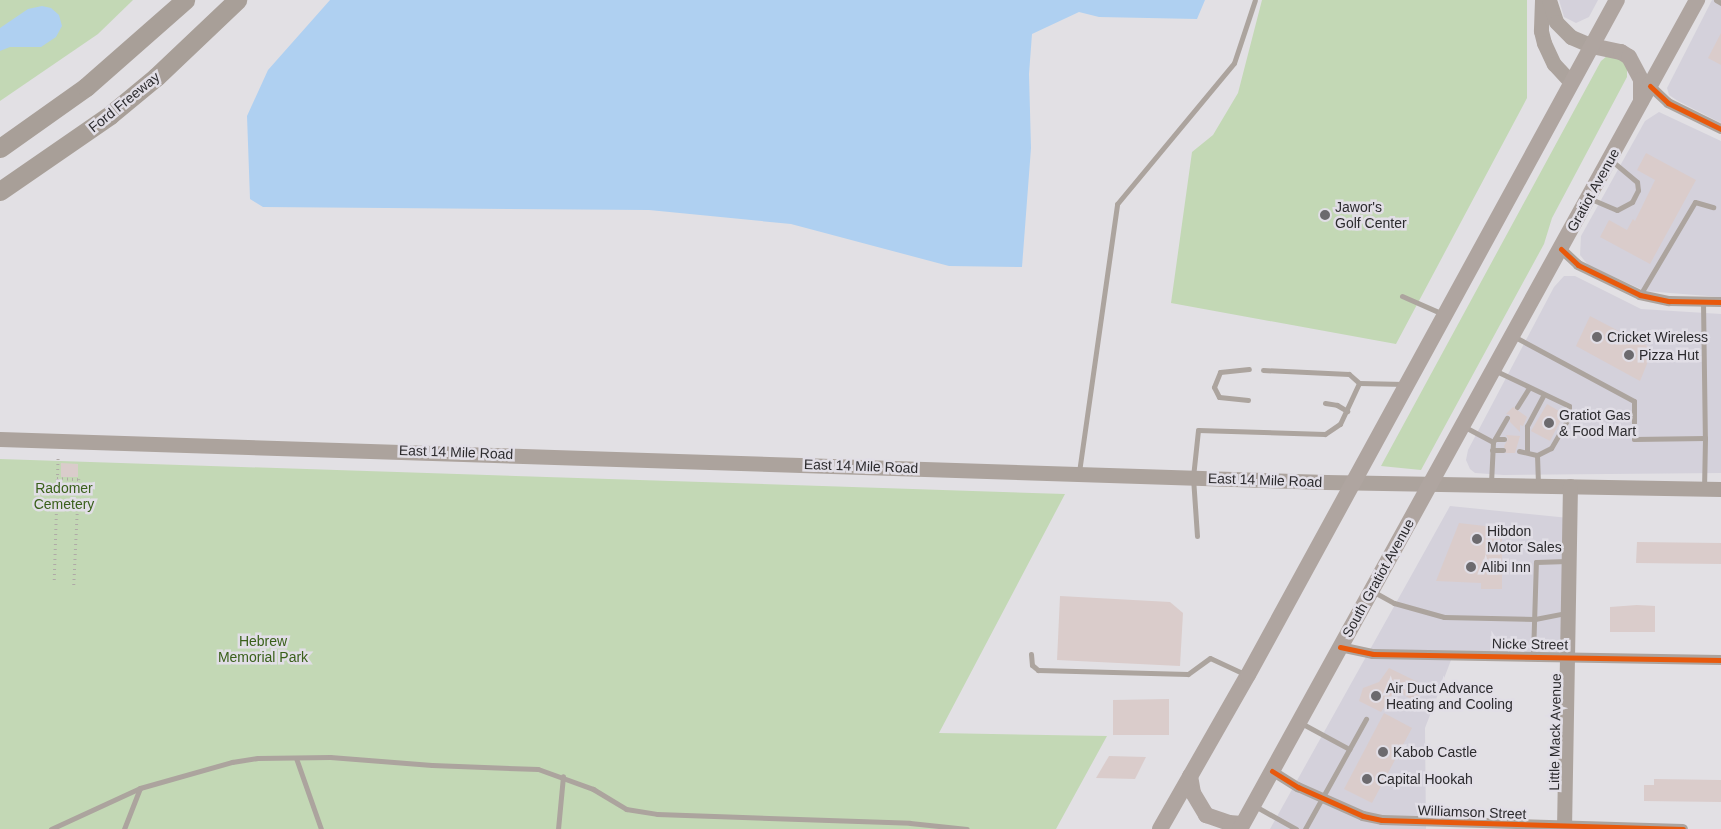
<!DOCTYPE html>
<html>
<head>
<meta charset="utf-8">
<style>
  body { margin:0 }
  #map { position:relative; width:1721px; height:829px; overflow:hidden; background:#e2e0e4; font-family:Arial,sans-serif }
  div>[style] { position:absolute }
  .built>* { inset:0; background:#d4d1db }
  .green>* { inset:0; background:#c3d8b5 }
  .water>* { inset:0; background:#afd0f1 }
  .building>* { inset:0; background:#dacccb }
  .path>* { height:2.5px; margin-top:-1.25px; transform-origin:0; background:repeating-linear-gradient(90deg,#afa9a6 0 1px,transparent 0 5px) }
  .lane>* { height:5px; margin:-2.5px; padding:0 2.5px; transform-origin:2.5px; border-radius:2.5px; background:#aca49e }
  .street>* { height:10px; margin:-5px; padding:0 5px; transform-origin:5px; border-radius:5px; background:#aca49e }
  .secondary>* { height:15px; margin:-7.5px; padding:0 7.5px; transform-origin:7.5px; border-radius:7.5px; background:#aca39d }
  .primary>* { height:16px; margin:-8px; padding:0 8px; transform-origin:8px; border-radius:8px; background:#afa5a0 }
  .highway>* { height:19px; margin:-9.5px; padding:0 9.5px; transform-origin:9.5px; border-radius:9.5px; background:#a89f98 }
  .cycleway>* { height:5px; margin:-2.5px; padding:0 2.5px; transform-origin:2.5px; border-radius:2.5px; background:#e8590c }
  .dots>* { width:14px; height:14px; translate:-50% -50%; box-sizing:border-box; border:2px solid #e1dee6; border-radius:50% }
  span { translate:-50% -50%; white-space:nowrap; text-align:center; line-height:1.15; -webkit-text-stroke:5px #e1dee6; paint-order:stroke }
  .street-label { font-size:14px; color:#2c2b2e }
  .poi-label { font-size:14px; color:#2c2b2e }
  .left { translate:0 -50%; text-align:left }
  .park-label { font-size:14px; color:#3a601b }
</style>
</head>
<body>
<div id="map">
  <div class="built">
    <div style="clip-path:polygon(1559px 0,1598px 0,1589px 17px,1576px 23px,1564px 17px)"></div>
    <div style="clip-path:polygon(1712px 0,1721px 0,1721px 123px,1678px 101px,1669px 95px,1667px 88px)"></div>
    <div style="clip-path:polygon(1659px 112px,1721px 141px,1721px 297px,1645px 291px,1588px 265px,1580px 255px,1581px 236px,1645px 121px)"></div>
    <div style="clip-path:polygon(1564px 276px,1575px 276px,1641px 309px,1721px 314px,1721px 473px,1504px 475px,1475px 473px,1470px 469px,1466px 460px,1468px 450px,1554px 287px)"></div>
    <div style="clip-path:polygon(1450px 506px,1569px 518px,1568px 656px,1453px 655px,1425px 728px,1426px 829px,1270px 829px)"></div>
  </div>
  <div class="green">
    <div style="clip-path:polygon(0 0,133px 0,98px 34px,0 101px)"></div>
    <div style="clip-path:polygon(1262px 0,1527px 0,1527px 98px,1396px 344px,1171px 303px,1192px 152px,1213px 135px,1238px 93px)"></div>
    <div style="clip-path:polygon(1607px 56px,1616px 56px,1627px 66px,1627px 77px,1552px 218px,1544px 244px,1421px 470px,1381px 466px,1601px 61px)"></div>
    <div style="clip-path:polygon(0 459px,1065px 494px,939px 733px,1107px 736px,1056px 829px,0 829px)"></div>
  </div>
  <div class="water">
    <div style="clip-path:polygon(330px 0,1205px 0,1197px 19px,1099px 17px,1079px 12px,1032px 34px,1029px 74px,1031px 148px,1022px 267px,949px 266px,791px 224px,649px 210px,263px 207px,250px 199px,247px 116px,268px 70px)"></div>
    <div style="clip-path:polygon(42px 6px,51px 8px,59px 15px,62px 26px,56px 37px,41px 47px,10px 47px,0 51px,0 28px,28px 9px)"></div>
  </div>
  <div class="building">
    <div style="clip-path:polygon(1721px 33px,1721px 65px,1708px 58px)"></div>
    <div style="clip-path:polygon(1646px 153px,1696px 180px,1650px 264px,1600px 237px,1609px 220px,1627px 230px,1633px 219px,1635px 221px,1655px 180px,1637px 170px)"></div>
    <div style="clip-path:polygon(1590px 316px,1653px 349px,1640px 381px,1576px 346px)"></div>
    <div style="clip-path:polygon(1547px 404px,1564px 414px,1550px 441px,1531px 431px)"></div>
    <div style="clip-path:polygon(1513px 407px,1527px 417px,1523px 426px,1520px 425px,1520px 432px,1510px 422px,1510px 415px,1506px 414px)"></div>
    <div style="clip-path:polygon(1506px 435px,1520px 436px,1515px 453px,1506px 453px,1504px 446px,1508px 439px)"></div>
    <div style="clip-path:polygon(61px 463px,78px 464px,78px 477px,61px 477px)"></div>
    <div style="clip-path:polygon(1459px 523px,1502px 528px,1502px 589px,1481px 589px,1481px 583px,1436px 581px)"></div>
    <div style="clip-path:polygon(1637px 542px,1721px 543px,1721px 564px,1636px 563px)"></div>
    <div style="clip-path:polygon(1060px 596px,1170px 602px,1183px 613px,1180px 666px,1057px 660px)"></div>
    <div style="clip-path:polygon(1637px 605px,1655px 606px,1655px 632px,1610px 632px,1610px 607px)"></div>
    <div style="clip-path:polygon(1389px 668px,1426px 686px,1416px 702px,1395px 690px,1381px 712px,1359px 701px,1363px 688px,1379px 682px)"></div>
    <div style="clip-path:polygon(1169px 699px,1169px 735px,1113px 735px,1113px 700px)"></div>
    <div style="clip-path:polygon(1384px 713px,1412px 728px,1372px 803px,1344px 789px)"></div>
    <div style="clip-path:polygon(1109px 756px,1146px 757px,1135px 779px,1096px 778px)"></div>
    <div style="clip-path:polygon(1654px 779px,1721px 780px,1721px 802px,1644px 801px,1644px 785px,1654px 785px)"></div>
  </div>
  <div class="path">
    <div style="left:57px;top:478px;width:22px;rotate:3deg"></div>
    <div style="left:79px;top:479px;width:107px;rotate:92.7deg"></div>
    <div style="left:54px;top:580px;width:125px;rotate:-88.2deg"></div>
  </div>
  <div class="lane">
    <div style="left:1716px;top:0;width:6px;rotate:31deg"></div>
    <div style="left:1591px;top:199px;width:28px;rotate:23deg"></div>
    <div style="left:1617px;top:210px;width:17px;rotate:-28deg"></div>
    <div style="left:1632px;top:202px;width:13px;rotate:-63deg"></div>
    <div style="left:1638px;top:190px;width:8px;rotate:-97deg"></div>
    <div style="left:1637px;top:182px;width:34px;rotate:-140deg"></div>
    <div style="left:1640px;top:295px;width:108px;rotate:-59.4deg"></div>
    <div style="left:1695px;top:202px;width:19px;rotate:16deg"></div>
    <div style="left:1402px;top:296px;width:45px;rotate:23.7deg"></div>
    <div style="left:1703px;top:302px;width:136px;rotate:89.2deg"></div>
    <div style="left:1515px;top:337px;width:135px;rotate:28.3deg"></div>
    <div style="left:1634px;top:401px;width:38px;rotate:90deg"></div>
    <div style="left:1634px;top:439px;width:71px;rotate:-0.8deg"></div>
    <div style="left:1705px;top:438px;width:50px;rotate:91.1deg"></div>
    <div style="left:1263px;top:370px;width:86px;rotate:2.7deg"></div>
    <div style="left:1349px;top:374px;width:13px;rotate:42deg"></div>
    <div style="left:1494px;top:370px;width:83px;rotate:25.6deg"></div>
    <div style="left:1569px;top:406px;width:11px;rotate:90deg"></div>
    <div style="left:1569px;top:417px;width:36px;rotate:120deg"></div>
    <div style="left:1551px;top:448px;width:16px;rotate:153deg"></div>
    <div style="left:1537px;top:455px;width:30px;rotate:88deg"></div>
    <div style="left:1248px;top:400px;width:29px;rotate:-174deg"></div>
    <div style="left:1219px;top:397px;width:11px;rotate:-117deg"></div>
    <div style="left:1214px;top:387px;width:16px;rotate:-68deg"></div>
    <div style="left:1220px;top:372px;width:29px;rotate:-6deg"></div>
    <div style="left:1325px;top:403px;width:12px;rotate:9deg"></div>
    <div style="left:1337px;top:405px;width:12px;rotate:31deg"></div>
    <div style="left:1517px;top:407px;width:22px;rotate:-58deg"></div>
    <div style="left:1463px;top:426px;width:34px;rotate:28deg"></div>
    <div style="left:1495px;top:439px;width:9px"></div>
    <div style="left:1492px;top:450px;width:11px"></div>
    <div style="left:1519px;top:451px;width:18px;rotate:13deg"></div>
    <div style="left:1527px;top:451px;width:25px;rotate:-90deg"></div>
    <div style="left:1527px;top:426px;width:34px;rotate:-62deg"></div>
    <div style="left:1079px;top:472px;width:271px;rotate:-81.9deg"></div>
    <div style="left:1117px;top:204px;width:183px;rotate:-50.3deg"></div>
    <div style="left:1234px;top:63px;width:66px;rotate:-71.6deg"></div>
    <div style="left:1491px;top:483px;width:41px;rotate:-87.2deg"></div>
    <div style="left:1493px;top:442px;width:28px;rotate:-60deg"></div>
    <div style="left:1197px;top:536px;width:59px;rotate:-93.9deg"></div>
    <div style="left:1193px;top:477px;width:47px;rotate:-83.9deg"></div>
    <div style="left:1198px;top:430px;width:127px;rotate:1.8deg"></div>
    <div style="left:1325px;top:434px;width:18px;rotate:-34deg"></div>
    <div style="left:1340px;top:424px;width:45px;rotate:-65.1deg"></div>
    <div style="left:1359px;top:383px;width:45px;rotate:1.3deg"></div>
    <div style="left:1374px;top:592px;width:23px;rotate:29deg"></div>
    <div style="left:1394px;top:603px;width:52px;rotate:15.6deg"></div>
    <div style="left:1444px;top:617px;width:91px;rotate:1.3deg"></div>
    <div style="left:1535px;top:619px;width:32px;rotate:-11deg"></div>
    <div style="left:1031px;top:654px;width:11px;rotate:85deg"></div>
    <div style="left:1032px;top:665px;width:8px;rotate:40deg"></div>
    <div style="left:1038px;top:670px;width:150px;rotate:1.5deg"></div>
    <div style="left:1188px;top:674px;width:27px;rotate:-36deg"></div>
    <div style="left:1210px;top:658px;width:38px;rotate:25deg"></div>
    <div style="left:1533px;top:655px;width:93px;rotate:-88.2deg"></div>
    <div style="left:1536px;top:562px;width:31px;rotate:-2deg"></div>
    <div style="left:1301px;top:723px;width:55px;rotate:28.4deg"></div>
    <div style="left:296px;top:758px;width:75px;rotate:70.6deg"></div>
    <div style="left:1255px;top:806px;width:47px;rotate:29.3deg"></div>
    <div style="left:51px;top:829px;width:98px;rotate:-24.7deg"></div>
    <div style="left:140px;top:788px;width:96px;rotate:-15.8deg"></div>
    <div style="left:232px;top:762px;width:26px;rotate:-9deg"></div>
    <div style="left:258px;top:758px;width:72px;rotate:-0.8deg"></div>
    <div style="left:330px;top:757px;width:102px;rotate:4.5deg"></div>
    <div style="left:432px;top:765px;width:106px;rotate:2.2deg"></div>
    <div style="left:538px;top:769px;width:59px;rotate:20deg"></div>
    <div style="left:593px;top:789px;width:39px;rotate:31deg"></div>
    <div style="left:626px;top:809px;width:31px;rotate:9deg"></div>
    <div style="left:657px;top:814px;width:253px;rotate:2deg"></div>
    <div style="left:910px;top:823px;width:57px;rotate:6deg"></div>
    <div style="left:124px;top:829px;width:44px;rotate:-68.7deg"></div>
    <div style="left:558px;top:829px;width:53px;rotate:-84.6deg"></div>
    <div style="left:1305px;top:829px;width:126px;rotate:-61deg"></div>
  </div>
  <div class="street">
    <div style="left:1650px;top:86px;width:25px;rotate:43deg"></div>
    <div style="left:1668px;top:103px;width:59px;rotate:26.1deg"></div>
    <div style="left:1561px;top:249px;width:23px;rotate:43deg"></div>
    <div style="left:1578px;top:265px;width:69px;rotate:25.8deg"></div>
    <div style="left:1640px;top:295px;width:30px;rotate:12deg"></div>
    <div style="left:1669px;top:301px;width:52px;rotate:1.1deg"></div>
    <div style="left:1340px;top:647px;width:34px;rotate:12deg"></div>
    <div style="left:1373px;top:654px;width:348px;rotate:1deg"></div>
    <div style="left:1272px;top:771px;width:31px;rotate:32deg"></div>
    <div style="left:1298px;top:787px;width:71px;rotate:24deg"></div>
    <div style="left:1363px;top:816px;width:19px;rotate:12deg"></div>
    <div style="left:1382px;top:820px;width:301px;rotate:1.7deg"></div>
  </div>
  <div class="secondary">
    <div style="left:1542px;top:0;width:31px;rotate:92deg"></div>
    <div style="left:1541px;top:31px;width:12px;rotate:76deg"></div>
    <div style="left:1544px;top:43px;width:23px;rotate:65deg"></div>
    <div style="left:1554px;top:64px;width:23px;rotate:47deg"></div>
    <div style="left:1549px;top:0;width:23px;rotate:72deg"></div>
    <div style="left:1556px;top:22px;width:21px;rotate:45deg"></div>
    <div style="left:1571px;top:37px;width:23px;rotate:23deg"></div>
    <div style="left:0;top:439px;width:1327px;rotate:1.86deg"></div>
    <div style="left:1326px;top:482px;width:395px;rotate:1deg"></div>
    <div style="left:1564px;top:829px;width:343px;rotate:-89deg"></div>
  </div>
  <div class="primary">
    <div style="left:1592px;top:46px;width:30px;rotate:12deg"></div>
    <div style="left:1621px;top:52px;width:9px;rotate:32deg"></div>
    <div style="left:1629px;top:57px;width:26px;rotate:62deg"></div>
    <div style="left:1641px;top:80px;width:21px;rotate:90deg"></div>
    <div style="left:1190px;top:776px;width:17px;rotate:80deg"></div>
    <div style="left:1193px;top:793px;width:26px;rotate:59deg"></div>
    <div style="left:1206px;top:815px;width:24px;rotate:19deg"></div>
    <div style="left:1229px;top:823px;width:13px;rotate:4deg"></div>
    <div style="left:1160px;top:829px;width:177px;rotate:-60.3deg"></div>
    <div style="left:1248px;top:675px;width:769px;rotate:-61.34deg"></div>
    <div style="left:1240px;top:829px;width:947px;rotate:-61.13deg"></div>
  </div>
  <div class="highway">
    <div style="left:0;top:148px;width:105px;rotate:-35.3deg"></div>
    <div style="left:86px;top:87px;width:132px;rotate:-41.3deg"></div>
    <div style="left:0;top:191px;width:134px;rotate:-34.6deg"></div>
    <div style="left:110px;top:115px;width:60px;rotate:-39.6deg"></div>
    <div style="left:156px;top:77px;width:112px;rotate:-43.5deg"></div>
  </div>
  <div class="cycleway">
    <div style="left:1650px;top:86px;width:25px;rotate:43deg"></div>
    <div style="left:1668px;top:103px;width:59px;rotate:26.1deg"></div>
    <div style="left:1561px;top:249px;width:23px;rotate:43deg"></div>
    <div style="left:1578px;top:265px;width:69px;rotate:25.8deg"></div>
    <div style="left:1640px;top:295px;width:30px;rotate:12deg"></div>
    <div style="left:1669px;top:301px;width:52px;rotate:1.1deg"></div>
    <div style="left:1340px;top:647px;width:34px;rotate:12deg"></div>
    <div style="left:1373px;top:654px;width:348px;rotate:1deg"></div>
    <div style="left:1272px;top:771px;width:31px;rotate:32deg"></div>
    <div style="left:1298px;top:787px;width:71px;rotate:24deg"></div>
    <div style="left:1363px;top:816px;width:19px;rotate:12deg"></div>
    <div style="left:1382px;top:820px;width:301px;rotate:1.7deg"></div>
  </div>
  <div class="dots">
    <div style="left:1325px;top:215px;background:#6c6a6e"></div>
    <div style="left:1597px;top:337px;background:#6c6a6e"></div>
    <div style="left:1629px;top:355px;background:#6c6a6e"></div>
    <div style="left:1549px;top:423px;background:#6c6a6e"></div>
    <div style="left:1477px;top:539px;background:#6c6a6e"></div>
    <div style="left:1471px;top:567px;background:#6c6a6e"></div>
    <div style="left:1376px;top:696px;background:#6c6a6e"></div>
    <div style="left:1383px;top:752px;background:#6c6a6e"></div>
    <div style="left:1367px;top:779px;background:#6c6a6e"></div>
  </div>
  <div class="street-label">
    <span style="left:124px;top:102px;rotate:-39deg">Ford Freeway</span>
    <span style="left:1593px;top:190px;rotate:-61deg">Gratiot Avenue</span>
    <span style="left:456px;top:452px;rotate:2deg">East 14 Mile Road</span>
    <span style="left:861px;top:466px;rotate:2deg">East 14 Mile Road</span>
    <span style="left:1265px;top:480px;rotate:2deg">East 14 Mile Road</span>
    <span style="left:1378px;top:578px;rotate:-61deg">South Gratiot Avenue</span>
    <span style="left:1530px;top:644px;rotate:1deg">Nicke Street</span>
    <span style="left:1555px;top:732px;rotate:-89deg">Little Mack Avenue</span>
    <span style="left:1472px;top:812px;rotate:2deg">Williamson Street</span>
  </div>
  <div class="poi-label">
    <span class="left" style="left:1335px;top:215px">Jawor's<br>Golf Center</span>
    <span class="left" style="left:1607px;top:337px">Cricket Wireless</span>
    <span class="left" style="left:1639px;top:355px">Pizza Hut</span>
    <span class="left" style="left:1559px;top:423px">Gratiot Gas<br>&amp; Food Mart</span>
    <span class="left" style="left:1487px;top:539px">Hibdon<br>Motor Sales</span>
    <span class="left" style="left:1481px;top:567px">Alibi Inn</span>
    <span class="left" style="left:1386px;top:696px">Air Duct Advance<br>Heating and Cooling</span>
    <span class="left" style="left:1393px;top:752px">Kabob Castle</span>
    <span class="left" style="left:1377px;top:779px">Capital Hookah</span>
  </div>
  <div class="park-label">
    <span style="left:64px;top:496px">Radomer<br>Cemetery</span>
    <span style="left:263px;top:649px">Hebrew<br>Memorial Park</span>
  </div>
</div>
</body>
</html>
